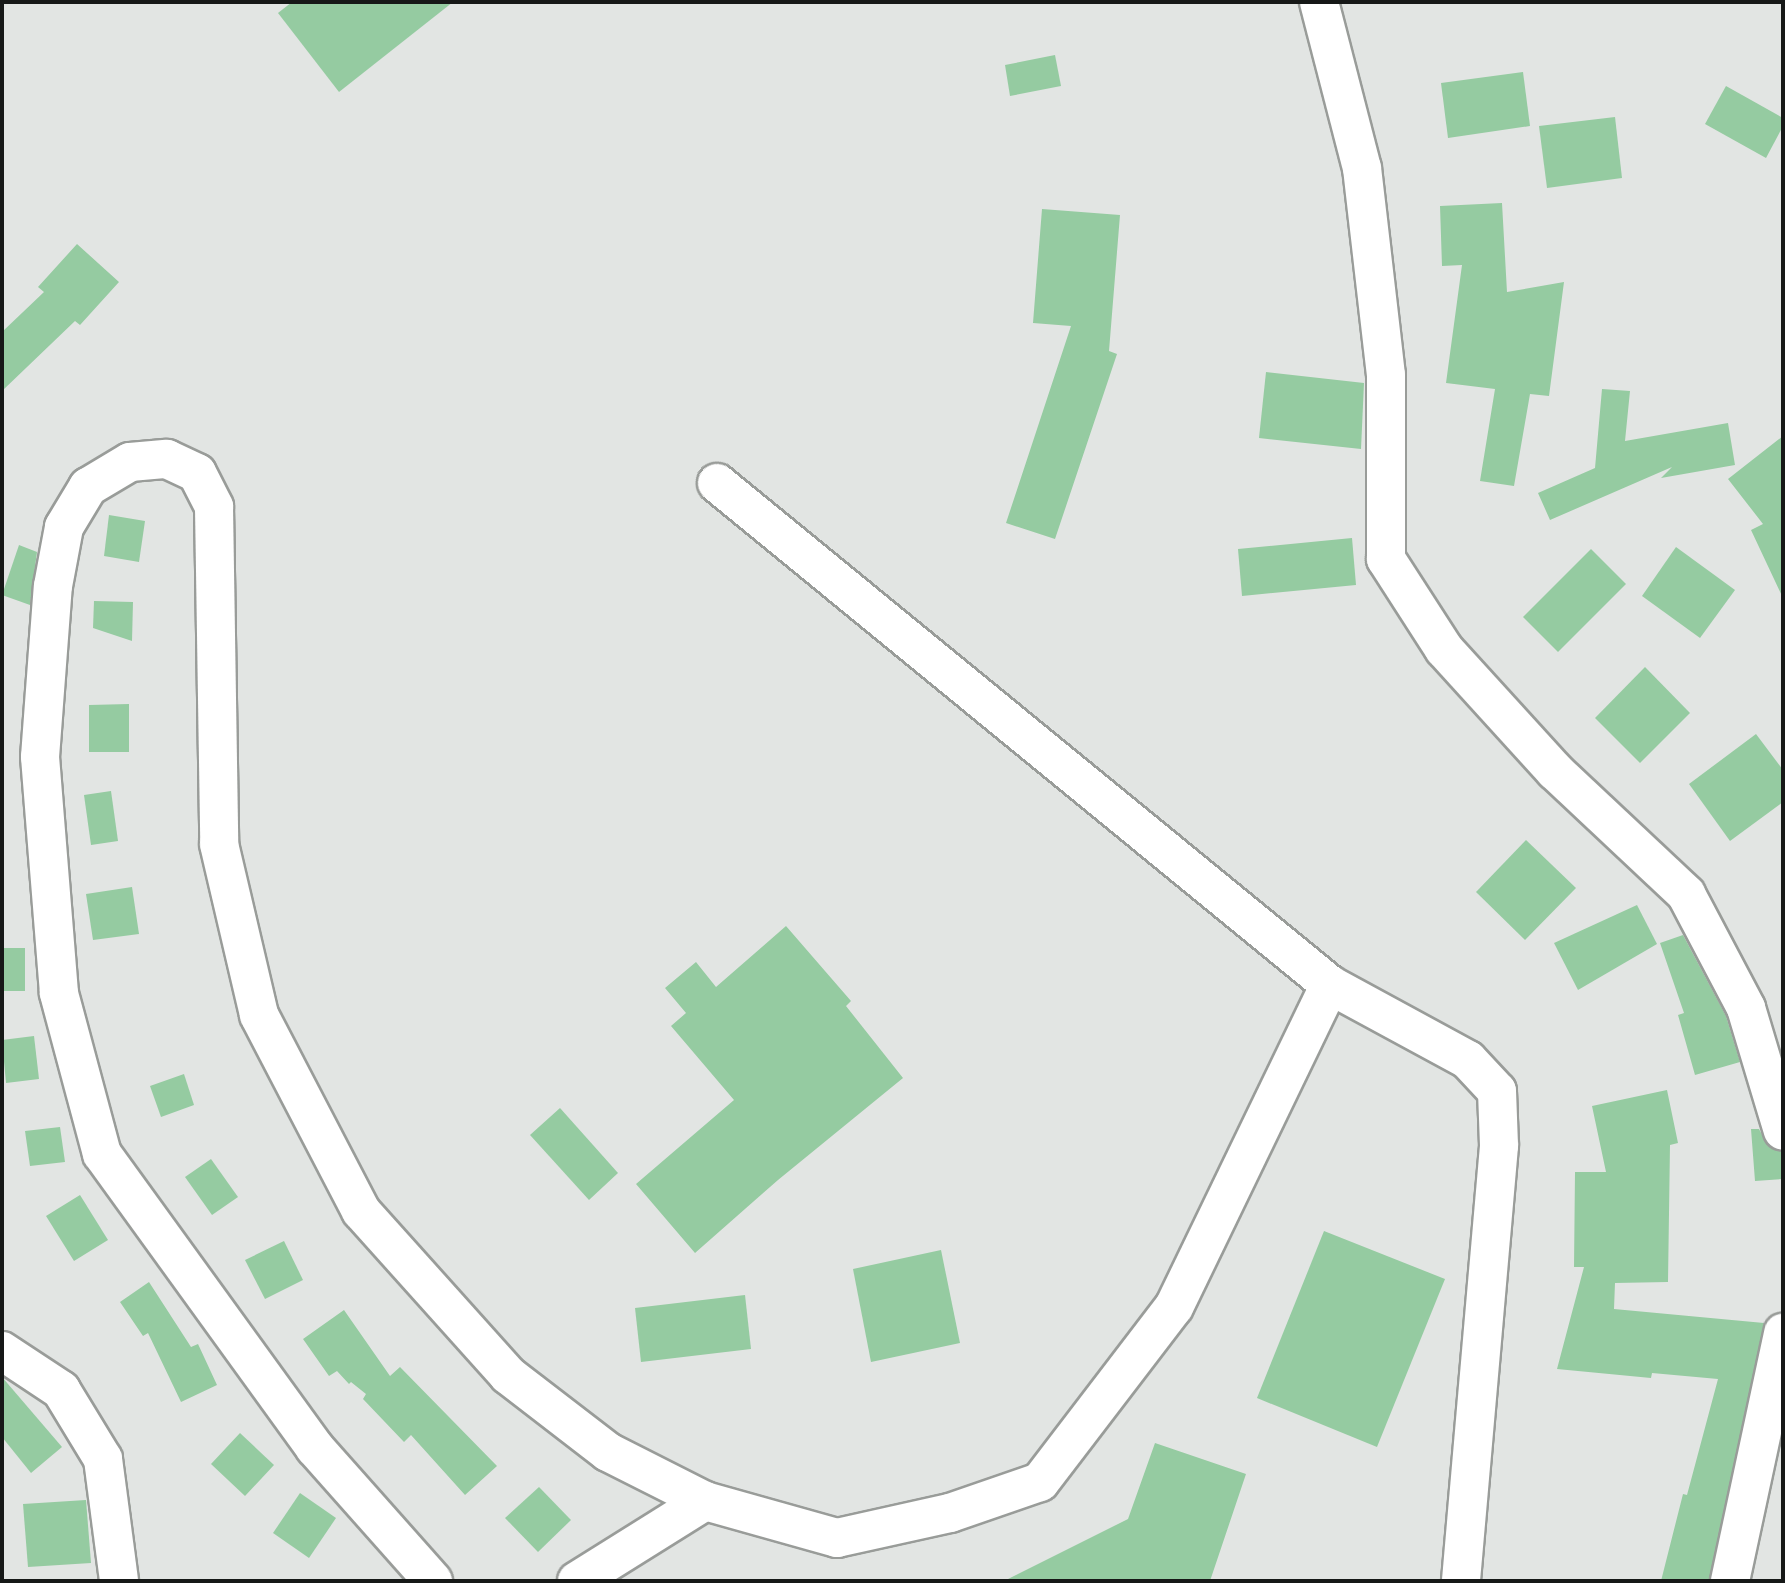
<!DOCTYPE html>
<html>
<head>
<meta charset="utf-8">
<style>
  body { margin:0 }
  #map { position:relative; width:1785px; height:1583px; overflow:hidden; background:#e2e5e3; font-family:Mulish,sans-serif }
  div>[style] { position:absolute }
  .building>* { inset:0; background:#95cba1 }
  .roads { filter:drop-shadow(2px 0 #999c99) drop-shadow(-2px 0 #999c99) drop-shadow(0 2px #999c99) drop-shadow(0 -2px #999c99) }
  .minor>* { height:38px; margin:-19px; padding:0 19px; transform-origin:19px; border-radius:19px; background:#fff }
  span { translate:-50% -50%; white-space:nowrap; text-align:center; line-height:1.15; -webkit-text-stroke:5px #fff; paint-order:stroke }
  .frame { position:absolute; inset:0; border:4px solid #161817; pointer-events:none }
</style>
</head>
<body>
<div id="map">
  <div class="building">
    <div style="clip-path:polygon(292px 2px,453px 2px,339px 92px,278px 13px)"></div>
    <div style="clip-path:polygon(1055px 55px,1061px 86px,1010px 96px,1005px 65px)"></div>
    <div style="clip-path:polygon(1523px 72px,1530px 126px,1448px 138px,1441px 83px)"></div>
    <div style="clip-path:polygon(1726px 86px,1783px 118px,1783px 126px,1766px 158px,1705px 124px)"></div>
    <div style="clip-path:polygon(1615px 117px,1622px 178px,1547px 188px,1539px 126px)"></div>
    <div style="clip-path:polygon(1502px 203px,1507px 292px,1564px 282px,1549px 396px,1530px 394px,1514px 486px,1480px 481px,1495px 389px,1446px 383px,1462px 265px,1442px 266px,1440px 206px)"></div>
    <div style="clip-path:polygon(1042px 209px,1120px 215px,1109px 351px,1117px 354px,1055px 539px,1006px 523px,1071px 326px,1033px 323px)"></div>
    <div style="clip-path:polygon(77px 244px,119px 282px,80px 325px,75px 321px,2px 391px,2px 332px,44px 292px,38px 287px)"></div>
    <div style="clip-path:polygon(1266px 372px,1364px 383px,1361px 449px,1259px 438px)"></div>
    <div style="clip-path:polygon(1602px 389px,1630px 391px,1625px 441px,1728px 423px,1735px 465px,1661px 478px,1672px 467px,1550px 520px,1538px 493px,1595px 468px)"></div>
    <div style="clip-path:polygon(1783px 436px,1783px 598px,1751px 530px,1763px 524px,1728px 479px)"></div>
    <div style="clip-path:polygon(109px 515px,145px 521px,139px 562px,104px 556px)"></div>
    <div style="clip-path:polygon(1352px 538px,1356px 585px,1242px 596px,1238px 549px)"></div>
    <div style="clip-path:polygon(19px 545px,37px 552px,30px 605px,2px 595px)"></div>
    <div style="clip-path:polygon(1676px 547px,1735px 590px,1700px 638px,1642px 596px)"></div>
    <div style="clip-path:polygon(1591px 549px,1626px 584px,1558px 652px,1523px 617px)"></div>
    <div style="clip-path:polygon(94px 601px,133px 602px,132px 641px,93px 628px)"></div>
    <div style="clip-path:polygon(1645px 667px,1690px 713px,1640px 763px,1595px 718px)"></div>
    <div style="clip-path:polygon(129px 704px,129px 752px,89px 752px,89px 705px)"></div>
    <div style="clip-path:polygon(1756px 734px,1783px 770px,1783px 802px,1730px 841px,1689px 784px)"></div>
    <div style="clip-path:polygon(111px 791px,118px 841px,91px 845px,84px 795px)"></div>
    <div style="clip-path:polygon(1526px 840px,1576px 888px,1525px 940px,1476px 892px)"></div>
    <div style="clip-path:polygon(132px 887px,139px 934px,93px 940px,86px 894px)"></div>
    <div style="clip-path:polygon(1637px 905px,1657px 944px,1578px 990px,1554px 943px)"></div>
    <div style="clip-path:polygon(786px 926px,851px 1001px,846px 1006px,903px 1078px,778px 1180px,695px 1253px,636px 1184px,734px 1100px,671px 1026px,686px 1013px,665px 988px,696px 962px,716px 987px)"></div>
    <div style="clip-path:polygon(1683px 935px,1726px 1016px,1740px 1062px,1695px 1075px,1678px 1015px,1684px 1013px,1660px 943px)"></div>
    <div style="clip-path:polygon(2px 948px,25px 948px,25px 991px,2px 991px)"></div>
    <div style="clip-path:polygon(34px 1036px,39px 1079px,6px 1083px,2px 1040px)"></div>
    <div style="clip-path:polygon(184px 1074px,194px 1105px,161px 1117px,150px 1086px)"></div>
    <div style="clip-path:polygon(1667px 1090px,1678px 1143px,1670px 1145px,1668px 1282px,1615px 1283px,1614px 1309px,1764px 1323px,1709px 1581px,1661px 1581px,1683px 1494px,1687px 1495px,1718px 1379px,1652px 1373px,1651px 1378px,1557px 1369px,1584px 1267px,1574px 1267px,1575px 1172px,1606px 1172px,1592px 1106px)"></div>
    <div style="clip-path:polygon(560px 1108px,618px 1173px,589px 1200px,530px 1135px)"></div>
    <div style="clip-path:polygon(60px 1127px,65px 1162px,30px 1166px,25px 1131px)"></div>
    <div style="clip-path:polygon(1751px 1129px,1759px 1129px,1768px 1146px,1783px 1152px,1783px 1179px,1755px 1181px)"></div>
    <div style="clip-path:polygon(211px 1159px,238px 1197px,212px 1215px,185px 1177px)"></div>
    <div style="clip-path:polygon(80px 1195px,108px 1240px,74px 1261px,46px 1216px)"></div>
    <div style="clip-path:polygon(1324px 1231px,1445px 1279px,1377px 1447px,1257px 1398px)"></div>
    <div style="clip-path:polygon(284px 1241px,303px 1280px,265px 1299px,245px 1260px)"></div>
    <div style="clip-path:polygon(941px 1250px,960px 1343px,871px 1362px,853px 1269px)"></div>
    <div style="clip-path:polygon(149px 1282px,191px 1347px,198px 1344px,217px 1385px,181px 1402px,148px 1333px,143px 1336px,120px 1302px)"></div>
    <div style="clip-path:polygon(745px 1295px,751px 1349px,641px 1362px,635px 1308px)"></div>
    <div style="clip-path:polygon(344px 1310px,390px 1376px,400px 1367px,497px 1466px,465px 1495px,411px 1435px,404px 1442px,363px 1399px,366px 1394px,351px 1382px,349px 1384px,337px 1371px,329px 1376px,303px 1339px)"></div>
    <div style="clip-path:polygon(2px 1377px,62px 1447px,31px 1473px,2px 1437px)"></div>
    <div style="clip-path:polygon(240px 1433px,274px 1465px,245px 1496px,211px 1464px)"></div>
    <div style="clip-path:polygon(1155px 1443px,1246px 1474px,1210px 1581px,1004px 1581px,1128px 1519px)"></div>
    <div style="clip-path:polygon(539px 1487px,571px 1520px,538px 1552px,505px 1518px)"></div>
    <div style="clip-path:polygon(300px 1493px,336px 1518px,309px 1558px,273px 1533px)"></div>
    <div style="clip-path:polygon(86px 1500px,91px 1563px,28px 1567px,23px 1504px)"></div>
  </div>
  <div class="roads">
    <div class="minor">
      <div style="left:1319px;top:2px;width:171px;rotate:75.5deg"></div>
      <div style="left:1362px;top:168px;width:208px;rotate:83.4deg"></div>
      <div style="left:1386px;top:375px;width:184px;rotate:90deg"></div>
      <div style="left:1386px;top:559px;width:107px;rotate:57.2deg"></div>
      <div style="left:1444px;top:649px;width:165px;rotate:47.7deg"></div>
      <div style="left:1555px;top:771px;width:180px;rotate:43.2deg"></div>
      <div style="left:1686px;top:894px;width:129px;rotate:62.2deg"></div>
      <div style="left:1746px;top:1008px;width:128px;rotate:73.3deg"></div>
      <div style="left:717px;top:483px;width:792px;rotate:39.31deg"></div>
      <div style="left:1330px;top:985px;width:157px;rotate:28.5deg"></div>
      <div style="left:1468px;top:1060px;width:42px;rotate:46.9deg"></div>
      <div style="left:1497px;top:1091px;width:55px;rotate:87.9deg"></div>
      <div style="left:1499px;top:1146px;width:437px;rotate:95deg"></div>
      <div style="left:2px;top:1351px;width:71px;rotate:33.5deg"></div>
      <div style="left:61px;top:1390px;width:81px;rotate:58.7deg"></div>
      <div style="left:103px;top:1459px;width:123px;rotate:82.5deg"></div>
      <div style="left:433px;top:1581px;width:178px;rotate:-131.6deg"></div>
      <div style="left:315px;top:1448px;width:363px;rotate:-125.9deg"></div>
      <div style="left:102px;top:1154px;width:167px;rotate:-105deg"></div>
      <div style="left:59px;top:993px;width:237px;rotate:-94.6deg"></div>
      <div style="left:40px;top:757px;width:171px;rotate:-85.7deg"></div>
      <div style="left:53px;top:586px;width:60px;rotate:-79.4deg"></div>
      <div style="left:64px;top:527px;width:47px;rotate:-59deg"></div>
      <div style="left:88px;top:487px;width:49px;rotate:-30.8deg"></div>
      <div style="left:130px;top:462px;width:37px;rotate:-5deg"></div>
      <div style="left:167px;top:459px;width:33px;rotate:25deg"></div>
      <div style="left:197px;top:473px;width:38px;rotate:63deg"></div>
      <div style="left:214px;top:507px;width:337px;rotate:89.1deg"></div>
      <div style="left:219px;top:844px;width:176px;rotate:76.8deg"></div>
      <div style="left:259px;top:1015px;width:221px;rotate:62.5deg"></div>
      <div style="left:361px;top:1211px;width:220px;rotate:48.1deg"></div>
      <div style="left:508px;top:1375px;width:126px;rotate:37.6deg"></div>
      <div style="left:608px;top:1452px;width:109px;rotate:26.8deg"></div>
      <div style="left:705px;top:1501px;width:137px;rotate:15.7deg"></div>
      <div style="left:837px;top:1538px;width:116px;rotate:-12.5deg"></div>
      <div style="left:950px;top:1513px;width:95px;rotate:-19deg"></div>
      <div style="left:1040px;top:1482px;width:220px;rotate:-52.6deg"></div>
      <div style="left:1174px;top:1307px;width:358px;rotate:-64.2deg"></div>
      <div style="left:577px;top:1581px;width:151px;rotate:-32deg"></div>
      <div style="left:1730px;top:1581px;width:254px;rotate:-77.9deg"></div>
    </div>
  </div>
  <div class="frame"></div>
</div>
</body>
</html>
